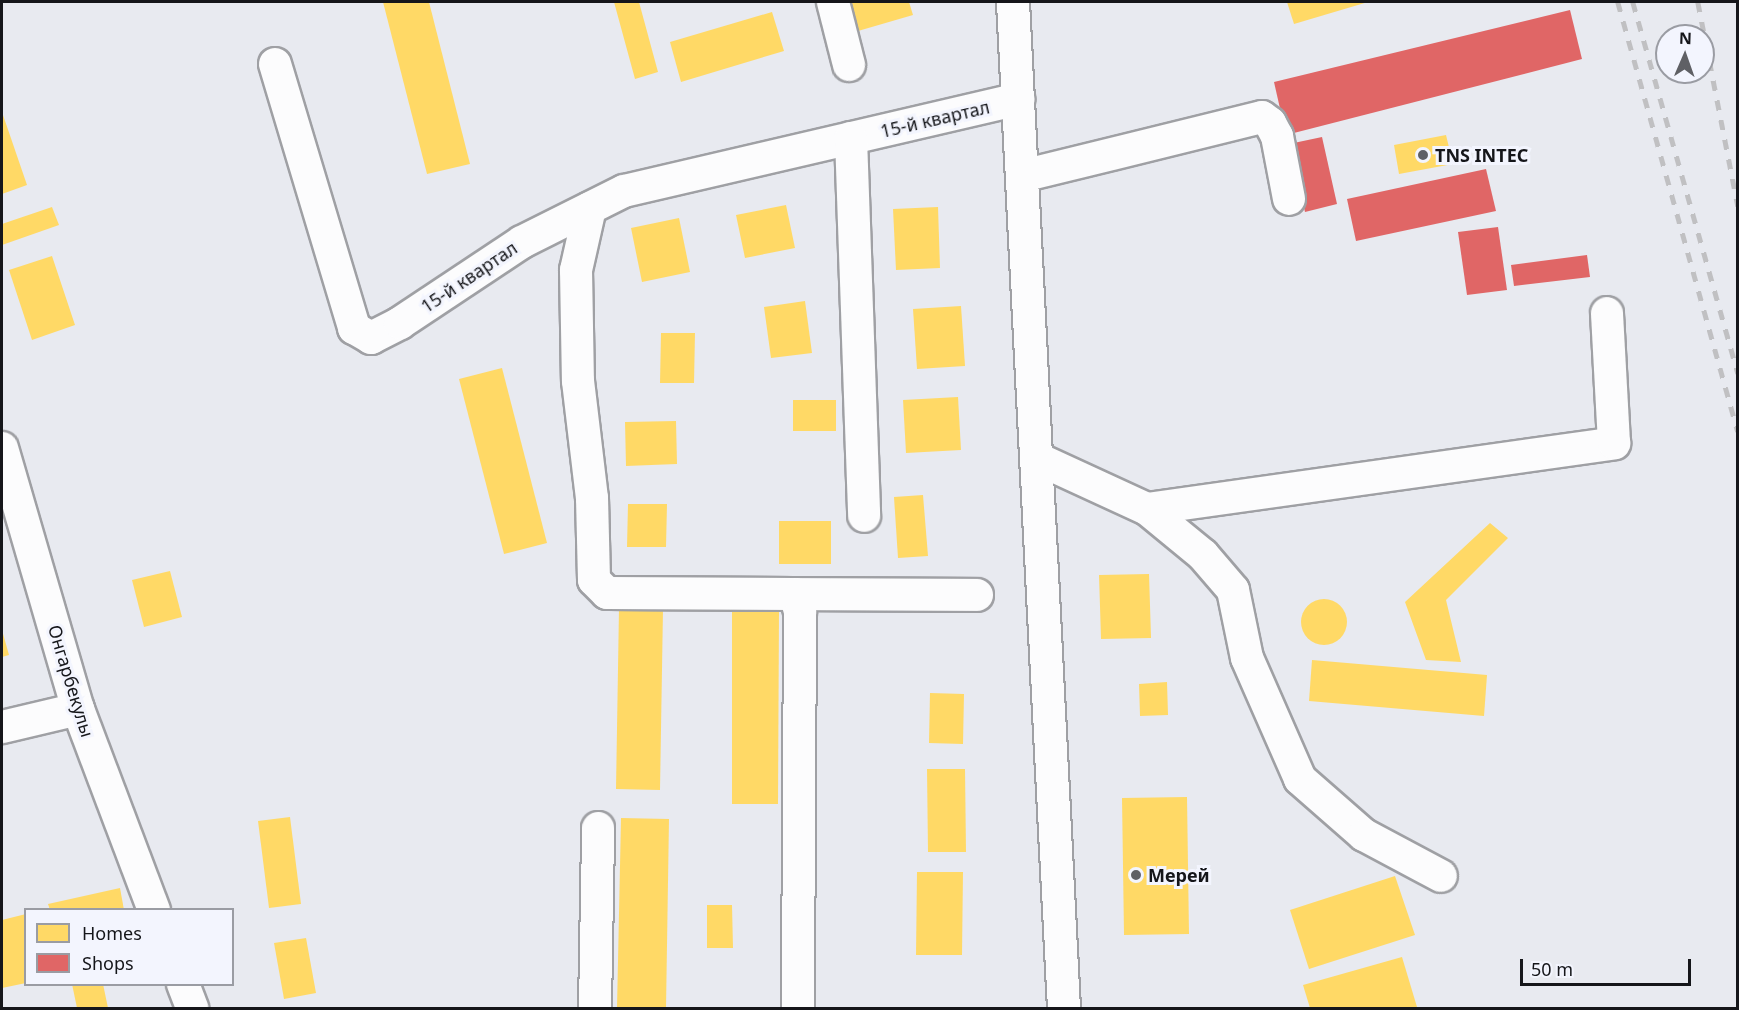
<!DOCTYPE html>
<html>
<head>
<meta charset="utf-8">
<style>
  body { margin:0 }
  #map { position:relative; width:1739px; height:1010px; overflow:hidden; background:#e8eaf0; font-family:"Noto Sans",sans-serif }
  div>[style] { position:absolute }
  .homes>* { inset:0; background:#ffd966 }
  .round { border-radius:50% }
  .shops>* { inset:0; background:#e06666 }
  .roads { filter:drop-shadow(2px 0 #9fa0a4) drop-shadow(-2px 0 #9fa0a4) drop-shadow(0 2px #9fa0a4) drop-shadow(0 -2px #9fa0a4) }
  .minor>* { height:32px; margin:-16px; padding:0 16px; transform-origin:16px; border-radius:16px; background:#fcfcfd }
  .rail>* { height:4.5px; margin-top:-2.25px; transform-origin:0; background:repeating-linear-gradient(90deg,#c0c0c2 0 10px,transparent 0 20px) }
  .dots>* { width:16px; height:16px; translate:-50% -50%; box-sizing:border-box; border:3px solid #f3f5fe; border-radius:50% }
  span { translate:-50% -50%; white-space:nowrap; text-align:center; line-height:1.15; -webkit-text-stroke:6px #f3f5fe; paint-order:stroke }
  .street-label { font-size:18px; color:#15161a }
  .poi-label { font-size:18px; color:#15161a; font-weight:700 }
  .left { translate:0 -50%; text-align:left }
  .frame { position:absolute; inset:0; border:3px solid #15161a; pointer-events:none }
  .legend { position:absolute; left:24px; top:908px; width:210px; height:78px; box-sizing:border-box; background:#f3f5fe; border:2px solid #9a9ca3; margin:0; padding:8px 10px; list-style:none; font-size:18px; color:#15161a }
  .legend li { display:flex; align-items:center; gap:12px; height:30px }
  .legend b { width:30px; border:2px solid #9a9ca3 }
  .north { position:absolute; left:1655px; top:24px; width:60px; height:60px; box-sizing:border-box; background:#f3f5fe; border:2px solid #9a9ca3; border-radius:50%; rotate:2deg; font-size:16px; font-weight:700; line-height:24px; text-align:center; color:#15161a }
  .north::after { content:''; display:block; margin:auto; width:21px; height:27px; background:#5f6065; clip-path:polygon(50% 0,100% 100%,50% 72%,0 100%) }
  .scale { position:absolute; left:1520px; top:959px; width:171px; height:27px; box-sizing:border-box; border:3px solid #15161a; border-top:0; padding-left:8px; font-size:18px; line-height:21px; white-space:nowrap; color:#15161a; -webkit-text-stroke:4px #f3f5fe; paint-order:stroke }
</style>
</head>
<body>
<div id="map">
  <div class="homes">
    <div style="clip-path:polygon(383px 2px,429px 2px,470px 164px,427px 174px)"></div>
    <div style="clip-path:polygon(614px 2px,639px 2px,658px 72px,635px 79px)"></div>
    <div style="clip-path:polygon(850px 2px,909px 2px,913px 15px,858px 31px)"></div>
    <div style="clip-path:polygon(1287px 2px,1368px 2px,1294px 24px)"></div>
    <div style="clip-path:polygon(772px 12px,784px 51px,681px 82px,670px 42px)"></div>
    <div style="clip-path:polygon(3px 115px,27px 185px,2px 194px,2px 116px)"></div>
    <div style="clip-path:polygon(1446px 135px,1453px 164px,1399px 174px,1394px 145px)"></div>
    <div style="clip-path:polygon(786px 205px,795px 248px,745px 258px,736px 215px)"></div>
    <div style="clip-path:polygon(52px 207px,59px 225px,2px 245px,2px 224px)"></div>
    <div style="clip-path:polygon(938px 207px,940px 268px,896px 270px,893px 209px)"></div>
    <div style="clip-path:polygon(679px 218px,690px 272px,642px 282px,631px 228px)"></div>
    <div style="clip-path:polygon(52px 256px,75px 325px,32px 340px,9px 270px)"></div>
    <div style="clip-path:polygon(805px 301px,812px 353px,771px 358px,764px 307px)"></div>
    <div style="clip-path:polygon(961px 306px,965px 366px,917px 369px,913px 309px)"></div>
    <div style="clip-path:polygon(661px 333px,695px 333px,694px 383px,660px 383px)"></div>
    <div style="clip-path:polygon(502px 368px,547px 543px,504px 554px,459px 379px)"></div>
    <div style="clip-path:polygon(958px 397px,961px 450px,906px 453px,903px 400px)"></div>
    <div style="clip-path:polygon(793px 400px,836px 400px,836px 431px,793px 431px)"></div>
    <div style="clip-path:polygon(676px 421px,677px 464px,626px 466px,625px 422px)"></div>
    <div style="clip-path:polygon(923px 495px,928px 556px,898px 558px,894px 497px)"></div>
    <div style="clip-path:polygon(628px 504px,667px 504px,666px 547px,627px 547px)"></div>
    <div style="clip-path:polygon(779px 521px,831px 521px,831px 564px,779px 564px)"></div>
    <div style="clip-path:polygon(1490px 523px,1508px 538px,1446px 600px,1461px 662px,1426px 660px,1405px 602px)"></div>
    <div style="clip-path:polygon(170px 571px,182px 617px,144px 627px,132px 580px)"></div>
    <div style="clip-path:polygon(1149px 574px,1151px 638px,1101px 639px,1099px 575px)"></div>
    <div class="round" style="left:1301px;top:599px;width:46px;height:46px"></div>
    <div style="clip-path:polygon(619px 608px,663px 609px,660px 790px,616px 789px)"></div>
    <div style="clip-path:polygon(732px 610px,779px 610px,778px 804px,732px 804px)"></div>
    <div style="clip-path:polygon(2px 630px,9px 655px,2px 657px)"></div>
    <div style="clip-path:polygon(1312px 660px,1487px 675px,1484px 716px,1309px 701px)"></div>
    <div style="clip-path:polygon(1167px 682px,1168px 715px,1140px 716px,1139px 684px)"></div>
    <div style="clip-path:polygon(930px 693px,964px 694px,963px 744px,929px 743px)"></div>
    <div style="clip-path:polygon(927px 769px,965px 769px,966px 852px,928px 852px)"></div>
    <div style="clip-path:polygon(1187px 797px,1189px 934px,1124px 935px,1122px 798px)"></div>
    <div style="clip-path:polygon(290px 817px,301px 904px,269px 908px,258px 821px)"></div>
    <div style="clip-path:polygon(621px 818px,669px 819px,666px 1008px,617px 1008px)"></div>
    <div style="clip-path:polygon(917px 872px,963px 872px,962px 955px,916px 955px)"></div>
    <div style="clip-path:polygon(1395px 876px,1415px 935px,1309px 969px,1290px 910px)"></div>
    <div style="clip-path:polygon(120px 888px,124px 910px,50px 910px,48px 904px)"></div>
    <div style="clip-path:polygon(707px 905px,732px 905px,733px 948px,707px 948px)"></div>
    <div style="clip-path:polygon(26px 914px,26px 983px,2px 988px,2px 920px)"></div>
    <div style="clip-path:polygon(306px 938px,316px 993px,284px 999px,274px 943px)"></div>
    <div style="clip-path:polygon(1402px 957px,1417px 1007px,1310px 1008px,1303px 985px)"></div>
    <div style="clip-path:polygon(72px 984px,103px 984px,108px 1008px,77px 1008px)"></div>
  </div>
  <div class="shops">
    <div style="clip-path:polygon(1570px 10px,1582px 59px,1286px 135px,1274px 82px)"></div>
    <div style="clip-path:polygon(1322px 137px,1337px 204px,1305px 212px,1289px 144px)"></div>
    <div style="clip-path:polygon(1486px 169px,1496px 211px,1356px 241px,1347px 199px)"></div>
    <div style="clip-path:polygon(1498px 227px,1507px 290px,1467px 295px,1458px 232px)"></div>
    <div style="clip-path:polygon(1587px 255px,1590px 277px,1514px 286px,1511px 265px)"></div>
  </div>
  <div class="roads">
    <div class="minor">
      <div style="left:833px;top:2px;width:65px;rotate:75.7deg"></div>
      <div style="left:1013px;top:2px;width:1007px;rotate:87.1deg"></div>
      <div style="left:275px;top:64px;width:276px;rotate:73.3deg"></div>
      <div style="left:354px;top:328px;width:20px;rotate:30deg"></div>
      <div style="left:371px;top:338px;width:33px;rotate:-27deg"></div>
      <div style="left:400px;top:323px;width:146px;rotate:-33.6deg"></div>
      <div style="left:522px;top:242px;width:114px;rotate:-26.6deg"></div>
      <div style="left:624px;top:191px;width:405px;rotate:-13.1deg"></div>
      <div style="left:851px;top:138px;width:378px;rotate:88deg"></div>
      <div style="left:1022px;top:176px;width:247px;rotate:-13.8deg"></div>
      <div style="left:1262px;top:117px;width:10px;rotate:37deg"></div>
      <div style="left:1270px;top:123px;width:15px;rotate:62deg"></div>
      <div style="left:1277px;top:136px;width:64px;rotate:79.2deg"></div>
      <div style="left:590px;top:208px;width:64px;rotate:102.7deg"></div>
      <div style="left:576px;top:270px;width:111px;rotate:89deg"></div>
      <div style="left:578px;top:381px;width:118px;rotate:83.2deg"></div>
      <div style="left:592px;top:498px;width:82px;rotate:88.6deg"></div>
      <div style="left:594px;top:580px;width:18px;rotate:45deg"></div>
      <div style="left:607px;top:593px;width:188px;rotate:0.3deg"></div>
      <div style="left:795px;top:594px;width:19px;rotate:74deg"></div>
      <div style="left:800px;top:612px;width:396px;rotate:90.3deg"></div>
      <div style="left:2px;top:448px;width:272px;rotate:73.8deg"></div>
      <div style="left:78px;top:709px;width:215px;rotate:69.3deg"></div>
      <div style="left:1036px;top:458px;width:122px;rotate:24.7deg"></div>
      <div style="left:1147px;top:509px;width:472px;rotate:-8deg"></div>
      <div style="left:1614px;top:443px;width:130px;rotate:-93.1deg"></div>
      <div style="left:1147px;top:509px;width:72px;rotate:39.4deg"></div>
      <div style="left:1203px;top:555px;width:46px;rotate:49.4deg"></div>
      <div style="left:1233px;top:590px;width:69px;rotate:78.4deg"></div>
      <div style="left:1247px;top:658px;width:132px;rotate:66.3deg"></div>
      <div style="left:1300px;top:779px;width:85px;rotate:41.2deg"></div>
      <div style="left:1364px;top:835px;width:87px;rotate:28deg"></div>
      <div style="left:795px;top:594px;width:182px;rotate:0.3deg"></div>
      <div style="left:2px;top:727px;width:78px;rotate:-13.3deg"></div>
      <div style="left:183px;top:984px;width:26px;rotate:69deg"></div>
      <div style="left:595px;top:1008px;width:180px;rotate:-89deg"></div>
    </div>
  </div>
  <div class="rail">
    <div style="left:1618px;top:2px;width:446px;rotate:74.4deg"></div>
    <div style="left:1633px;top:2px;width:386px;rotate:74.2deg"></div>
    <div style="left:1698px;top:2px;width:208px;rotate:78.9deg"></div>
  </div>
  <div class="dots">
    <div style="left:1423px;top:155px;background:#5f6065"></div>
    <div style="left:1136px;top:875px;background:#5f6065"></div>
  </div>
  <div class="street-label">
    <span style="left:935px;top:119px;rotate:-13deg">15-й квартал</span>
    <span style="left:469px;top:277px;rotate:-34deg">15-й квартал</span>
    <span style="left:71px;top:681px;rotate:73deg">Онгарбекулы</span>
  </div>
  <div class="poi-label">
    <span class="left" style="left:1435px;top:155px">TNS INTEC</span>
    <span class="left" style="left:1148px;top:875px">Мерей</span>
  </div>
  <div class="frame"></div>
  <ul class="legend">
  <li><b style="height:16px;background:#ffd966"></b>Homes</li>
  <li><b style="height:16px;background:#e06666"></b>Shops</li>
  </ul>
  <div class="north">N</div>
  <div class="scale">50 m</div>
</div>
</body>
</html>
